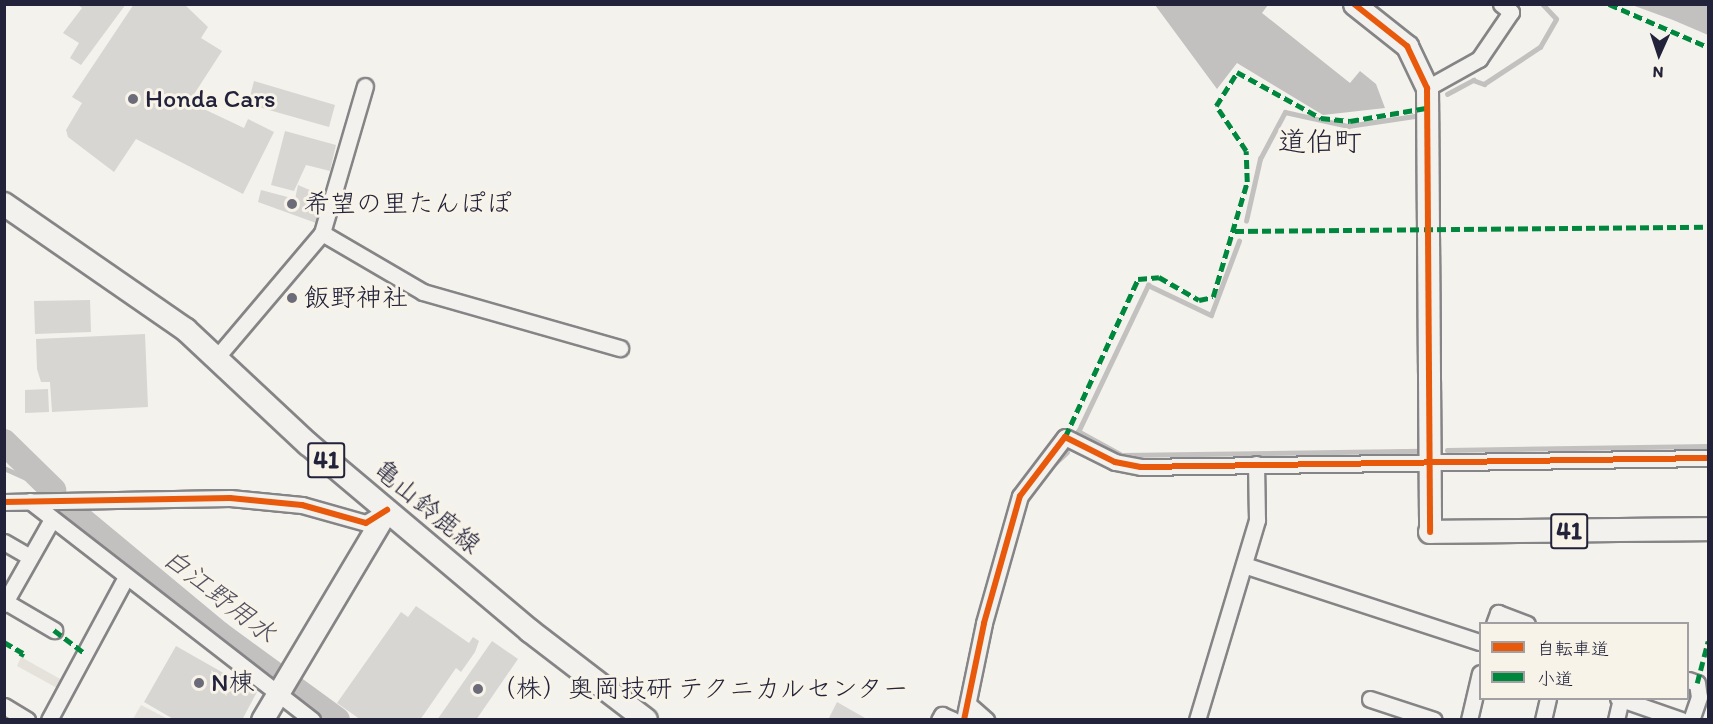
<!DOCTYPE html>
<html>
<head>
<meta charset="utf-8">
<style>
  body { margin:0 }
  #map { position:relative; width:1713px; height:724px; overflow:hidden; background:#f4f2ec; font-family:Itim,"Klee One",sans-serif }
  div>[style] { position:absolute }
  .green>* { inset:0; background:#e5e2dc }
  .water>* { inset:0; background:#c3c0c0 }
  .stream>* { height:4.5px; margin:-2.25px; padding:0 2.25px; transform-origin:2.25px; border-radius:2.25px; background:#c3c0c0 }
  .river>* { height:26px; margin:-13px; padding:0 13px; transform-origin:13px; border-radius:13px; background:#c3c0c0 }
  .building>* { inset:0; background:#d7d6d3 }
  .roads { filter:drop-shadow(2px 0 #858486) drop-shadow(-2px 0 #858486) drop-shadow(0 2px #858486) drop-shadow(0 -2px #858486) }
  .street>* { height:15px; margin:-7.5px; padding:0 7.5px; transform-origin:7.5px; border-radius:7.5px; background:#f2f1ed }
  .secondary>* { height:21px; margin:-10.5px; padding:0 10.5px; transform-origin:10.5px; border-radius:10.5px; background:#f2f1ed }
  .primary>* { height:22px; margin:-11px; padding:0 11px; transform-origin:11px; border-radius:11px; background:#f2f1ed }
  .quiet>* { height:4.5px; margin-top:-2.25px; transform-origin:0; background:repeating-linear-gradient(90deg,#00873e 0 9px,transparent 0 13.5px) }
  .cycleway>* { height:6px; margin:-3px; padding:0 3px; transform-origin:3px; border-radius:3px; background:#e8590c }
  .dots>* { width:16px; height:16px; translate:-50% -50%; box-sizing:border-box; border:3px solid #f7f3e8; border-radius:50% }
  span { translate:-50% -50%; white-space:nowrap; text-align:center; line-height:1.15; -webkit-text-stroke:6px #f7f3e8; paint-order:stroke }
  .shield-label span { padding:2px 4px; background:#f7f3e8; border:2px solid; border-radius:4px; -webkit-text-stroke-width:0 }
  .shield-label { font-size:24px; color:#22223b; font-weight:700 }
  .poi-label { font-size:26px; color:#22223b }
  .left { translate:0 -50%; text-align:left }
  .street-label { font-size:26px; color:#22223b }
  .water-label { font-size:27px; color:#535263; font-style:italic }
  .quarter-label { font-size:28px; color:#22223b }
  .frame { position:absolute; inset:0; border:6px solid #22223b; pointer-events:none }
  .legend { position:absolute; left:1479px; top:622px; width:210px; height:78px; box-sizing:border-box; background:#f7f3e8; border:2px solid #a29fa3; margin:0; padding:8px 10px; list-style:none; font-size:18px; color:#22223b }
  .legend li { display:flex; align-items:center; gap:12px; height:30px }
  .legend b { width:30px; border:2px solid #a29fa3 }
  .north { position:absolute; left:1629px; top:24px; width:60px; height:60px; -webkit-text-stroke:4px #f7f3e8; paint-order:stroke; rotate:183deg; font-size:16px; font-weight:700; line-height:24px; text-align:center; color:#22223b }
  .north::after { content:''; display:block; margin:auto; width:21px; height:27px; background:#22223b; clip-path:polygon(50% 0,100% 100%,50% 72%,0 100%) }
</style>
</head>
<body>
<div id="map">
  <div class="green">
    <div style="clip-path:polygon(21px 657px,62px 680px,57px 688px,17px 666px)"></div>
    <div style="clip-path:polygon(141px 705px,168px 719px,133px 719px)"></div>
  </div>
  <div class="water">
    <div style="clip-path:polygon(1155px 5px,1268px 5px,1262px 13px,1350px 83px,1360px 71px,1376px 84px,1385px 108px,1323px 115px,1237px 63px,1217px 89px)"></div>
    <div style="clip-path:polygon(1632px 5px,1708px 5px,1708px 35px,1673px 20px)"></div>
  </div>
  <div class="stream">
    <div style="left:1447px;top:94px;width:30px;rotate:-28deg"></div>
    <div style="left:1473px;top:80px;width:12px;rotate:20deg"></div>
    <div style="left:1484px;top:84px;width:67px;rotate:-33.5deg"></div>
    <div style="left:1540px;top:47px;width:32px;rotate:-60deg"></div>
    <div style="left:1556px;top:19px;width:21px;rotate:-133deg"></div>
    <div style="left:1246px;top:221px;width:64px;rotate:-77.3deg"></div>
    <div style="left:1260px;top:159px;width:53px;rotate:-62deg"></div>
    <div style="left:1285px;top:112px;width:65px;rotate:12.5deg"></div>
    <div style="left:1348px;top:126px;width:67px;rotate:-8.6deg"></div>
    <div style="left:1078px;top:431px;width:50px;rotate:28.6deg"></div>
    <div style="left:1122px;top:455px;width:300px;rotate:-0.8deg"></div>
    <div style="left:1078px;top:432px;width:163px;rotate:-64.5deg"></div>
    <div style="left:1148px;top:285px;width:70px;rotate:25.5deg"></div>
    <div style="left:1211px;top:315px;width:79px;rotate:-69.3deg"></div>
    <div style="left:1447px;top:450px;width:261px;rotate:-0.9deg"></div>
    <div style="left:4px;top:468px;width:54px;rotate:24.2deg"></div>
    <div style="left:1050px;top:468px;width:23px;rotate:-43deg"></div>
  </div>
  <div class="river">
    <div style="left:4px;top:442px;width:69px;rotate:44.4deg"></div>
    <div style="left:72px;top:512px;width:191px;rotate:39.7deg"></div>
    <div style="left:219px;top:634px;width:146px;rotate:36.1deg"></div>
  </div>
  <div class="building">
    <div style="clip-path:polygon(77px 4px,126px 4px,81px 65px,70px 58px,79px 43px,63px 33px,82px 8px)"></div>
    <div style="clip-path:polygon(134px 4px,184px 4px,208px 27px,201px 38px,222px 51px,189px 102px,244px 128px,248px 119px,274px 132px,243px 194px,136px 139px,114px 172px,68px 137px,66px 130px,82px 103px,72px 97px)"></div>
    <div style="clip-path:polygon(254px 81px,335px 105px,329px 127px,248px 104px)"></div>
    <div style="clip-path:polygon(285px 131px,336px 145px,330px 171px,306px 165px,294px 191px,271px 185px)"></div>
    <div style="clip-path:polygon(298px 185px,324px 196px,316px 223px,258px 202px,261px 190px,295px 199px)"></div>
    <div style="clip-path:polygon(90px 300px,91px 332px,35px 334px,34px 301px)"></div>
    <div style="clip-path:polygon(145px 334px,148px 407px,52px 412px,50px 382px,41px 382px,37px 369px,36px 339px)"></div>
    <div style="clip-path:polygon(48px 389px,49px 412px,25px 413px,25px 390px)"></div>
    <div style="clip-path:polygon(416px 606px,469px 643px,473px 637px,479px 641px,475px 652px,461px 672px,456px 668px,420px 720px,361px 720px,337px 703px,401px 612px,408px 617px)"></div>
    <div style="clip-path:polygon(492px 641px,518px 659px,476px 720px,437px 720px)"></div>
    <div style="clip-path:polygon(176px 646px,257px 692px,242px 720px,175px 720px,144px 702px)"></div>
    <div style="clip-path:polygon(837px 702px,865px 718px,864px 720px,828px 720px)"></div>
  </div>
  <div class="roads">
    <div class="street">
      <div style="left:1427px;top:88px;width:60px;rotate:-29.1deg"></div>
      <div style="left:1479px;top:59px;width:57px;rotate:-55.8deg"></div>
      <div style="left:1511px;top:12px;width:13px;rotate:-141deg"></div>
      <div style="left:322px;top:233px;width:117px;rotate:30.3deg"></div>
      <div style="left:423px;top:292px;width:205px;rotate:15.9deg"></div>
      <div style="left:217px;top:357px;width:162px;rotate:-49.7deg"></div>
      <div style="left:322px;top:233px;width:153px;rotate:-73.7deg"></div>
      <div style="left:30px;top:501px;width:357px;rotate:37.8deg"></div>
      <div style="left:4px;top:502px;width:226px;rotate:-1deg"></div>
      <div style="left:230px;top:498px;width:72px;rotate:5.6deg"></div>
      <div style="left:302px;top:505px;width:66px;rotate:15.7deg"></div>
      <div style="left:366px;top:523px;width:21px;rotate:-31deg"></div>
      <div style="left:4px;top:542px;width:30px;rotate:30deg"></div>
      <div style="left:1244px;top:565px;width:248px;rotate:18.1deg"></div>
      <div style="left:6px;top:602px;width:56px;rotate:30.3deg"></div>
      <div style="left:4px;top:604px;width:98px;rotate:-60.5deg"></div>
      <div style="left:1494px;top:624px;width:12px;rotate:-70deg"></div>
      <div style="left:1498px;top:613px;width:31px;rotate:21deg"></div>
      <div style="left:1688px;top:680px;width:9px;rotate:18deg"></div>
      <div style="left:1697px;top:683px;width:14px;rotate:82deg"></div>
      <div style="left:1699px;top:697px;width:24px;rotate:109deg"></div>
      <div style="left:1618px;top:698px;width:67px;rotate:19.2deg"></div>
      <div style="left:1370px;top:699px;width:67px;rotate:18.2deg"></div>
      <div style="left:969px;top:705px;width:23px;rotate:41deg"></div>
      <div style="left:4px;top:706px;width:27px;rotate:31deg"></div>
      <div style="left:49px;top:720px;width:162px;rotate:-61.7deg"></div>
      <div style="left:939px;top:720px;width:6px;rotate:-59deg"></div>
      <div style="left:942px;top:715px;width:12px;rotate:24deg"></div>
      <div style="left:964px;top:720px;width:99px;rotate:-78.3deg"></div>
      <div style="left:984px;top:623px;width:132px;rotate:-74.2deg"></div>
      <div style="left:1020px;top:496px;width:74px;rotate:-52.7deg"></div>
      <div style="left:1065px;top:437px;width:56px;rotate:26.6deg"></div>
      <div style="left:1115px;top:462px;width:26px;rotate:11deg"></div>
      <div style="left:1141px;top:467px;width:567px;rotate:-0.91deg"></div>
      <div style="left:1197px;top:720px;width:209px;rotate:-73.3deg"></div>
      <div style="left:1257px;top:520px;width:56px;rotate:-91deg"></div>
      <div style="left:1469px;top:720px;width:48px;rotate:-76.8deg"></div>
      <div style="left:1543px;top:720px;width:23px;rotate:-77deg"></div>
      <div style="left:1616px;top:720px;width:22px;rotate:-77deg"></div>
    </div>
    <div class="secondary">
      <div style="left:1354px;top:4px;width:68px;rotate:38.4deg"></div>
      <div style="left:1407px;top:46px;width:47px;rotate:64.5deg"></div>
      <div style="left:1427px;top:88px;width:444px;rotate:89.6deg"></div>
      <div style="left:262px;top:720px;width:244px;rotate:-59.2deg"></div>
    </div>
    <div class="primary">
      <div style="left:4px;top:204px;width:221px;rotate:34.7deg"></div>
      <div style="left:186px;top:330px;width:167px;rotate:43.1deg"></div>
      <div style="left:308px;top:444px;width:290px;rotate:40.1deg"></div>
      <div style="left:530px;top:631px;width:146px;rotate:37.5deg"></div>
      <div style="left:1430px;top:532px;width:278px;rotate:-0.6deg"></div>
    </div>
  </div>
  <div class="quiet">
    <div style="left:1609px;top:4px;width:108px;rotate:23.5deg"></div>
    <div style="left:1235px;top:231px;width:473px;rotate:-0.5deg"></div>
    <div style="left:1065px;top:437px;width:174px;rotate:-65.2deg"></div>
    <div style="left:1138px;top:279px;width:21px;rotate:-5deg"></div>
    <div style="left:1159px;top:277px;width:46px;rotate:29.9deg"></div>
    <div style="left:1199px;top:300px;width:14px;rotate:-12deg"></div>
    <div style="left:1213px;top:297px;width:120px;rotate:-73.5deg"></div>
    <div style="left:1247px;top:182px;width:31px;rotate:-92deg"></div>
    <div style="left:1246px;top:151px;width:54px;rotate:-123.7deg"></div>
    <div style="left:1216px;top:106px;width:40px;rotate:-58deg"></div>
    <div style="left:1237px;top:72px;width:96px;rotate:28.7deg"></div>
    <div style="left:1321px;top:118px;width:29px;rotate:6deg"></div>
    <div style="left:1350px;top:121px;width:77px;rotate:-9.7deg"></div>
    <div style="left:54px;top:630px;width:39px;rotate:37deg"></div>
    <div style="left:4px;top:642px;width:22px;rotate:30deg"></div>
    <div style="left:23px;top:653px;width:4px;rotate:117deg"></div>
    <div style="left:1697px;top:683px;width:43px;rotate:-75.3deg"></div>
  </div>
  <div class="cycleway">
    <div style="left:1354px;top:4px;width:68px;rotate:38.4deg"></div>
    <div style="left:1407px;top:46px;width:47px;rotate:64.5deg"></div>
    <div style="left:1427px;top:88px;width:444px;rotate:89.6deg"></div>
    <div style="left:4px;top:502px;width:226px;rotate:-1deg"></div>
    <div style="left:230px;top:498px;width:72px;rotate:5.6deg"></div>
    <div style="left:302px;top:505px;width:66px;rotate:15.7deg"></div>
    <div style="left:366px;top:523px;width:25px;rotate:-32deg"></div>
    <div style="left:964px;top:720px;width:99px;rotate:-78.3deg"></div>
    <div style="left:984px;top:623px;width:132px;rotate:-74.2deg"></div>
    <div style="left:1020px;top:496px;width:74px;rotate:-52.7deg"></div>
    <div style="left:1065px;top:437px;width:56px;rotate:26.6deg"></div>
    <div style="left:1115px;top:462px;width:26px;rotate:11deg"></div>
    <div style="left:1141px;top:467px;width:567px;rotate:-0.91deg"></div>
  </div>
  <div class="dots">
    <div style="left:133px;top:99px;background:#6c6b79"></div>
    <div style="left:292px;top:204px;background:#6c6b79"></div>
    <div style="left:292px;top:298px;background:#6c6b79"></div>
    <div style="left:199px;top:683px;background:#6c6b79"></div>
    <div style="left:478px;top:689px;background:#6c6b79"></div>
  </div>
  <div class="shield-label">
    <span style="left:326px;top:460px">41</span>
    <span style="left:1569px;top:531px">41</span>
  </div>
  <div class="poi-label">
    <span class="left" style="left:145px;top:99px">Honda Cars</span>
    <span class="left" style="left:304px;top:204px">希望の里たんぽぽ</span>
    <span class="left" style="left:304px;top:298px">飯野神社</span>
    <span class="left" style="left:211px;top:683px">N棟</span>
    <span class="left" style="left:490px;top:689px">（株）奥岡技研 テクニカルセンター</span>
  </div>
  <div class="street-label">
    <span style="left:427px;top:507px;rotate:40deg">亀山鈴鹿線</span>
  </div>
  <div class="water-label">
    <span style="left:220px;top:595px;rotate:38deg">白江野用水</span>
  </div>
  <div class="quarter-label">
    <span style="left:1320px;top:141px">道伯町</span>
  </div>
  <div class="frame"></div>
  <ul class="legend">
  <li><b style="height:8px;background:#e8590c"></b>自転車道</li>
  <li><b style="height:8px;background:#00873e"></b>小道</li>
  </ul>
  <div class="north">N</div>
</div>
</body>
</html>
